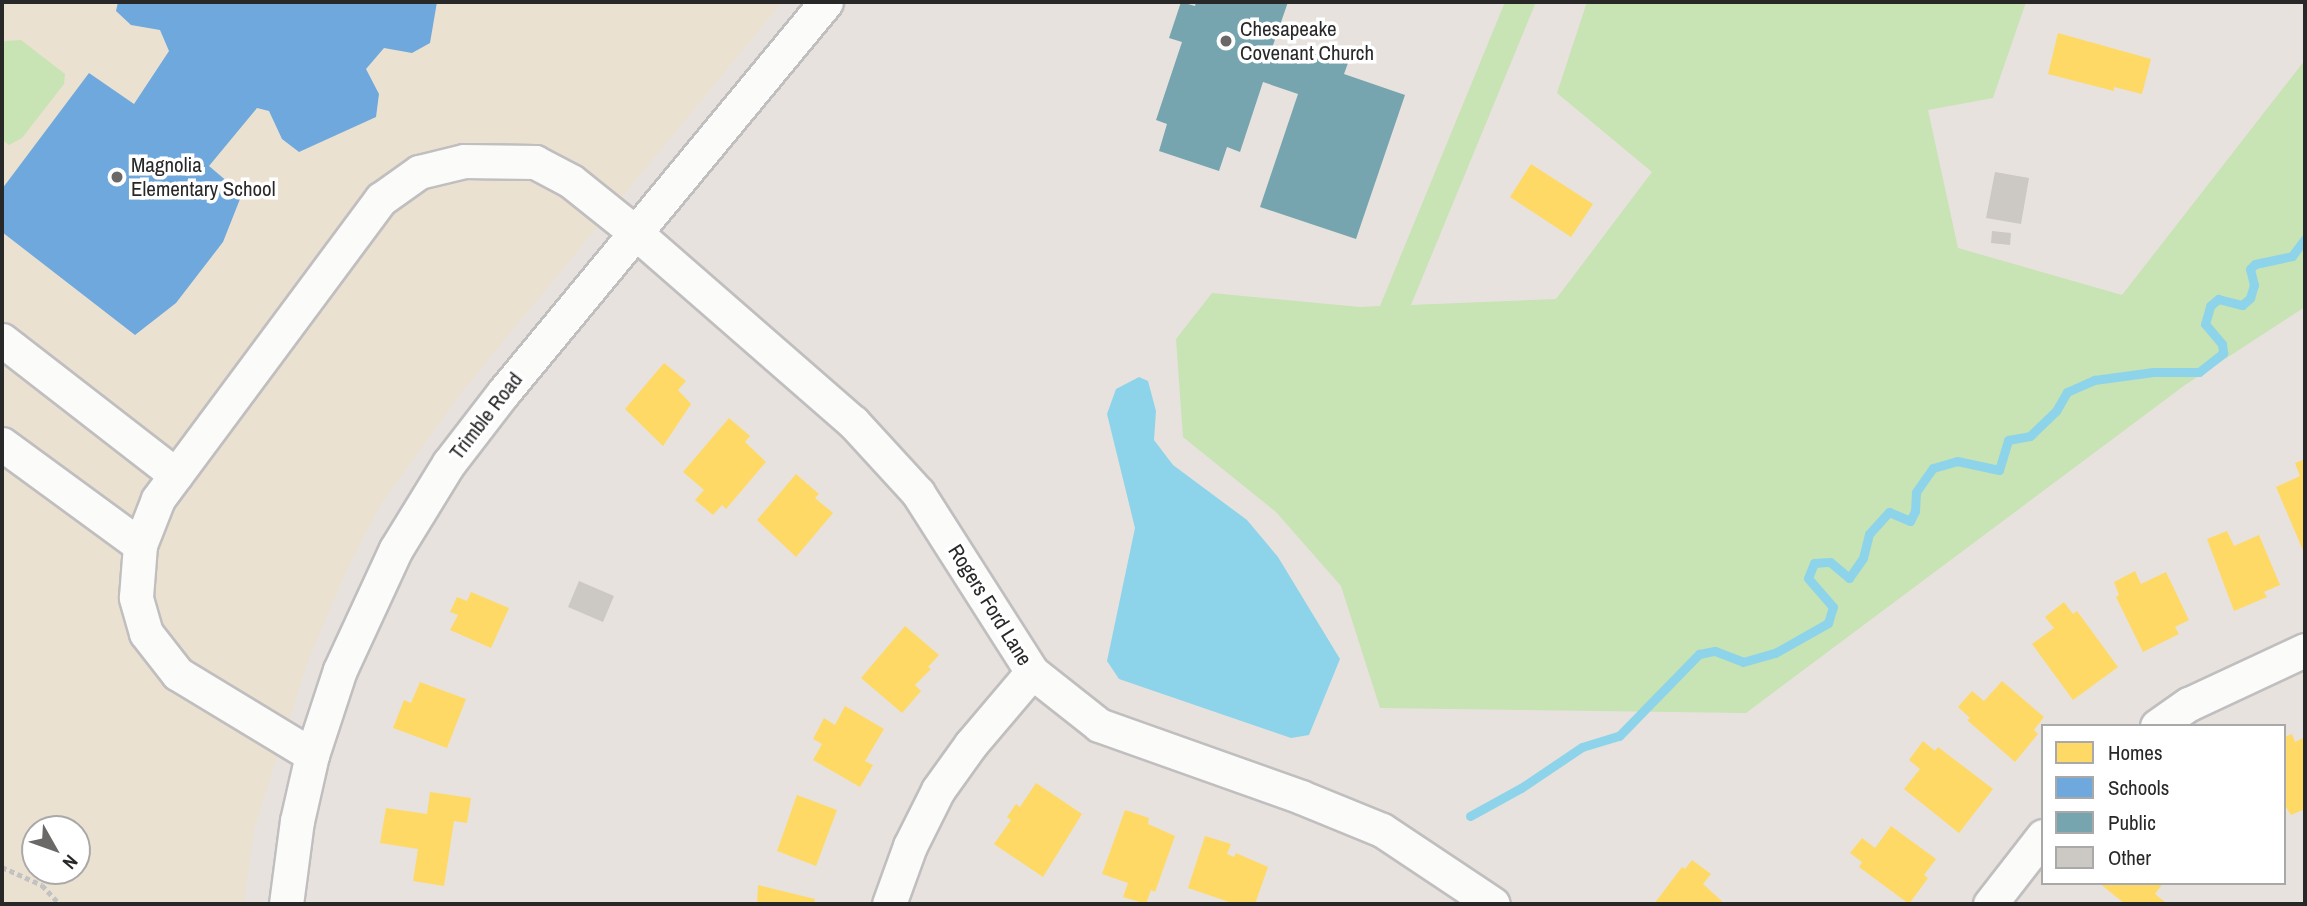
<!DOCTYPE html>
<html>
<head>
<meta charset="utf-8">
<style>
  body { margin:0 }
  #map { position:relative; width:2307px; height:906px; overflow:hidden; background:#e7e2dd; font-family:"Archivo Narrow",sans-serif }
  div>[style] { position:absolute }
  .education>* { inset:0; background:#ebe1d1 }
  .green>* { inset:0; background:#c8e3b4 }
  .water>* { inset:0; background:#8dd4eb }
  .homes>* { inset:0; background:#ffd966 }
  .schools>* { inset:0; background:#6fa8dc }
  .public>* { inset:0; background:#76a5af }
  .stream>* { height:9px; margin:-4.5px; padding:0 4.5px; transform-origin:4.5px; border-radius:4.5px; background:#8dd4eb }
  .building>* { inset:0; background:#ccc8c4 }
  .path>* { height:4.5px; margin-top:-2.25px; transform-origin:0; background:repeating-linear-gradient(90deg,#c3c2c2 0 5px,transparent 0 8.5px) }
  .roads { filter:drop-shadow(2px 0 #c0bebf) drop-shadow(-2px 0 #c0bebf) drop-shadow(0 2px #c0bebf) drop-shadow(0 -2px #c0bebf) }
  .minor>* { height:33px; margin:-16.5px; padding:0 16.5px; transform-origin:16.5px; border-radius:16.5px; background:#fbfbfa }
  .dots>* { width:19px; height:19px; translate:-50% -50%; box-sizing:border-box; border:4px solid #fff; border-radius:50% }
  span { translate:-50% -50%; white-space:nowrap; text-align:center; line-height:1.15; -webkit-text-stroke:7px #fff; paint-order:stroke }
  .poi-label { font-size:21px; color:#282828 }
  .left { translate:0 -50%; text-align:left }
  .street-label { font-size:21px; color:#282828 }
  .frame { position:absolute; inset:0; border:4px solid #282828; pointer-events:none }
  .legend { position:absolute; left:2041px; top:724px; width:245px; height:161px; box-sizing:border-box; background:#fff; border:2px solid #a9a9a9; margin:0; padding:9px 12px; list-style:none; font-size:21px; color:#282828 }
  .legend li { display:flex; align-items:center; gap:14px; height:35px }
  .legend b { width:35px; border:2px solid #a9a9a9 }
  .north { position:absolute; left:21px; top:815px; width:70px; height:70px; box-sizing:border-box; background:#fff; border:2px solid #a9a9a9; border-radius:50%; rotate:130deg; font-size:19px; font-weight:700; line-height:28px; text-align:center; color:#282828 }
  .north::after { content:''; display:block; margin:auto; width:24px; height:32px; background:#6b6967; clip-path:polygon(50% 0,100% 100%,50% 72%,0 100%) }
</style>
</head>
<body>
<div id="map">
  <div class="education">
    <div style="clip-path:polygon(evenodd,2px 2px,782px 2px,461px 393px,380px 506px,347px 569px,308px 661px,254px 829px,244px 904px,2px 904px,2px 2px,35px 829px,77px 829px,77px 871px,35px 871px,35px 829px)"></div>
  </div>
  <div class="green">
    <div style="clip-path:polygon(1505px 2px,1536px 2px,1411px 305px,1556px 299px,1652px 172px,1557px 93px,1587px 2px,2026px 2px,1993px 98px,1928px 110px,1958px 248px,2122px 295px,2305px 60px,2305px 307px,2185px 385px,1746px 713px,1380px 708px,1341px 586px,1276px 512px,1183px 437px,1176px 339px,1212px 293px,1360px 307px,1380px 306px)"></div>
    <div style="clip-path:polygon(21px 40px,65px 74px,64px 84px,22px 138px,9px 145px,2px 140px,2px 46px,5px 41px)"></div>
  </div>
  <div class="water">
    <div style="clip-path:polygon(1139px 377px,1148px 381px,1156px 411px,1154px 440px,1173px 465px,1247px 520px,1278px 557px,1340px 659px,1309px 735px,1291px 738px,1119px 679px,1107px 661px,1135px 528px,1107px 414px,1116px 389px)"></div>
  </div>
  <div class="homes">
    <div style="clip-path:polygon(2058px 33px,2151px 59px,2142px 94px,2114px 87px,2114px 91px,2048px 74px)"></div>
    <div style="clip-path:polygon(1531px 164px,1593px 204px,1571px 237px,1510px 197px)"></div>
    <div style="clip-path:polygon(664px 363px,686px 381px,678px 390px,691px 404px,663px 446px,625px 409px)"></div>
    <div style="clip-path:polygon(729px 418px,750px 436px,745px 442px,766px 462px,726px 509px,722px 505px,713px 515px,695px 500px,704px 490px,683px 472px)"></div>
    <div style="clip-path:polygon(2305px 459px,2305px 555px,2276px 487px,2300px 476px,2295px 463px)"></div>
    <div style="clip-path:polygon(796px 474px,819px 494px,815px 498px,833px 513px,796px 557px,757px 520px)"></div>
    <div style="clip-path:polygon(2227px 531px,2234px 546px,2259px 535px,2280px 585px,2264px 592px,2267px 597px,2234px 611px,2207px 539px)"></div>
    <div style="clip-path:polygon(2135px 571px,2141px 584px,2166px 572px,2189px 620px,2175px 627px,2179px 634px,2143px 652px,2116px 597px,2119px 595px,2114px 582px)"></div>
    <div style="clip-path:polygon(471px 592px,509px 608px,491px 648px,450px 630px,458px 615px,450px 612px,457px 597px,467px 601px)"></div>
    <div style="clip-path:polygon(2064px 602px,2073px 614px,2077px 611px,2118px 667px,2073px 700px,2032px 644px,2054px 628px,2045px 617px)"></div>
    <div style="clip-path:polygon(905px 626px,939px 655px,928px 667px,931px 669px,915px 685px,921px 691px,902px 713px,861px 678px)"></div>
    <div style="clip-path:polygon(2002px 681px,2044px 717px,2034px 730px,2038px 734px,2015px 762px,1967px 720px,1970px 718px,1958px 707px,1972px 691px,1984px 701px)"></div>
    <div style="clip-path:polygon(420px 682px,466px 699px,447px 748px,393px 728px,404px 700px,411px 703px)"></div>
    <div style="clip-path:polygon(845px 706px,884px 729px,865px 761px,873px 765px,860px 787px,813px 760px,822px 744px,813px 739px,824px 718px,835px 725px)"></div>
    <div style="clip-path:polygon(2292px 734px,2295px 742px,2305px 737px,2305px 809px,2291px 815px,2284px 804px,2284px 737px)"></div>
    <div style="clip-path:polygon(1923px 741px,1935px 751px,1938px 747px,1993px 789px,1959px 833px,1904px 789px,1920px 769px,1909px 760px)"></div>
    <div style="clip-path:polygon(1036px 783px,1082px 814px,1043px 877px,994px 844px,1011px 820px,1007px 817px,1016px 804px,1020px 807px)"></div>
    <div style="clip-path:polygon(430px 792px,471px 798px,467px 823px,454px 821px,444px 886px,413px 881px,418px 849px,380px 843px,386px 808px,427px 814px)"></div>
    <div style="clip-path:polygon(797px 795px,837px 810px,816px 866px,777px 851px)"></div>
    <div style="clip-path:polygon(1125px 810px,1149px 818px,1148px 824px,1175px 836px,1155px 892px,1151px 890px,1146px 904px,1123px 897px,1128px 883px,1102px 874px)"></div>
    <div style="clip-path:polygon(1891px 826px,1936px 859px,1924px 875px,1928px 878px,1909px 904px,1859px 867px,1862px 862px,1850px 853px,1862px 838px,1875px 848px)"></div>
    <div style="clip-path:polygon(1205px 836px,1231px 844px,1227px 854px,1234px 857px,1236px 853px,1268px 867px,1255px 904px,1235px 904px,1188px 888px)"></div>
    <div style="clip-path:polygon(1692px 860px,1711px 874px,1703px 884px,1725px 904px,1654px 904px,1682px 867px,1685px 869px)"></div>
    <div style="clip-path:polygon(2099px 883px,2163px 883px,2155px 894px,2165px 902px,2163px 904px,2125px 904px)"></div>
    <div style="clip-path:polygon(758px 885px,815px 899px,814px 904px,757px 904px)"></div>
  </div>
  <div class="schools">
    <div style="clip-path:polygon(118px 2px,437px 2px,430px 43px,412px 53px,384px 48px,366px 69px,379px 94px,376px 117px,299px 152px,282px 139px,269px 111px,257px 108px,209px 166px,242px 194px,223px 242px,176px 303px,135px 335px,2px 232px,2px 189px,89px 73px,134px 104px,169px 51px,160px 30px,131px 25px,116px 11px)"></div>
  </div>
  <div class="public">
    <div style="clip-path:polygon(1181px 2px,1195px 6px,1196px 2px,1288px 2px,1271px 51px,1309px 64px,1313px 52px,1348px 63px,1344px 74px,1405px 95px,1356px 239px,1260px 207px,1298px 94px,1263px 82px,1240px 152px,1227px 147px,1219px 171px,1159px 151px,1167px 124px,1156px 120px,1182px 42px,1169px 38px)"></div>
  </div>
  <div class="stream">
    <div style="left:1470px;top:816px;width:58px;rotate:-28.8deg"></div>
    <div style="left:1521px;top:788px;width:73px;rotate:-33.9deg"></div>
    <div style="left:1582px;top:747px;width:39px;rotate:-17deg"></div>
    <div style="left:1619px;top:736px;width:115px;rotate:-45.7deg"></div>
    <div style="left:1699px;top:654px;width:16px;rotate:-11deg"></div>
    <div style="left:1715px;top:651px;width:30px;rotate:21deg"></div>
    <div style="left:1743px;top:662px;width:33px;rotate:-16deg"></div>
    <div style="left:1775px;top:653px;width:61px;rotate:-29.5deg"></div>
    <div style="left:1828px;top:623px;width:17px;rotate:-73deg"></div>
    <div style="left:1833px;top:607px;width:38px;rotate:-131deg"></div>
    <div style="left:1808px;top:578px;width:16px;rotate:-68deg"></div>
    <div style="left:1814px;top:563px;width:16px;rotate:-4deg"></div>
    <div style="left:1830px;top:562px;width:25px;rotate:40deg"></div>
    <div style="left:1849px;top:578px;width:24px;rotate:-55deg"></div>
    <div style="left:1863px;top:558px;width:25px;rotate:-76deg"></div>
    <div style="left:1869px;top:534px;width:30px;rotate:-48deg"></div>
    <div style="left:1889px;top:512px;width:23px;rotate:23deg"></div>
    <div style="left:1910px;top:521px;width:11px;rotate:-63deg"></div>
    <div style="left:1915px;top:511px;width:19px;rotate:-87deg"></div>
    <div style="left:1916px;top:492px;width:29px;rotate:-55deg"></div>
    <div style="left:1933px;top:468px;width:25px;rotate:-16deg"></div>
    <div style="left:1957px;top:461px;width:43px;rotate:12.1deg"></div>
    <div style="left:1999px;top:470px;width:31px;rotate:-73deg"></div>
    <div style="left:2008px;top:440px;width:22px;rotate:-10deg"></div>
    <div style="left:2030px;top:436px;width:36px;rotate:-44deg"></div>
    <div style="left:2056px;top:411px;width:22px;rotate:-60deg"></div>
    <div style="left:2067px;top:392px;width:30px;rotate:-24deg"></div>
    <div style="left:2094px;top:380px;width:60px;rotate:-7.7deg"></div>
    <div style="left:2153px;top:372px;width:46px"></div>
    <div style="left:2199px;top:372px;width:31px;rotate:-38deg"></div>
    <div style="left:2223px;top:353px;width:9px;rotate:-96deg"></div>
    <div style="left:2222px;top:344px;width:26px;rotate:-130deg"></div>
    <div style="left:2205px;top:324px;width:19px;rotate:-74deg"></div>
    <div style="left:2210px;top:306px;width:11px;rotate:-41deg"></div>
    <div style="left:2218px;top:299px;width:25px;rotate:14deg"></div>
    <div style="left:2242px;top:305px;width:11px;rotate:-41deg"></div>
    <div style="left:2250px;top:298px;width:14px;rotate:-73deg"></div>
    <div style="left:2254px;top:285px;width:16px;rotate:-104deg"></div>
    <div style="left:2250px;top:269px;width:7px;rotate:-45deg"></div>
    <div style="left:2255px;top:264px;width:38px;rotate:-12deg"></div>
    <div style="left:2292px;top:256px;width:21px;rotate:-53deg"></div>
  </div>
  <div class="building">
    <div style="clip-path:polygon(1995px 172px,2029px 178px,2021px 224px,1986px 218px)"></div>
    <div style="clip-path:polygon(1992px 231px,2011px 233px,2010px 245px,1991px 243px)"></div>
    <div style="clip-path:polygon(579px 581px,614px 596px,603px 622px,568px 607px)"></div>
  </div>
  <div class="path">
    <div style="left:2px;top:867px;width:44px;rotate:24.2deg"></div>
    <div style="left:42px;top:885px;width:26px;rotate:47deg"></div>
  </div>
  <div class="roads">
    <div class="minor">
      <div style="left:2px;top:340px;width:220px;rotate:37.8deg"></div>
      <div style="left:2px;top:444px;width:171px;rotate:36.2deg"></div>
      <div style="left:2157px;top:726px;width:39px;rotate:-35deg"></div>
      <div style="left:2189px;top:704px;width:128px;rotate:-25deg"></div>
      <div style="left:312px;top:755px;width:157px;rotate:-148.8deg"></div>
      <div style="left:178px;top:674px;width:52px;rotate:-128deg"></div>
      <div style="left:146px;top:633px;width:37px;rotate:-106deg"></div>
      <div style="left:136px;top:597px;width:52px;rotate:-85.6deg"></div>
      <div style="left:140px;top:545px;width:49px;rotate:-68.6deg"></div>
      <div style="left:158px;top:499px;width:374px;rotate:-53.4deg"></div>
      <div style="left:381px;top:199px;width:47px;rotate:-35.4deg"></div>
      <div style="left:419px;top:172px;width:46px;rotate:-13.7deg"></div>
      <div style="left:464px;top:161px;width:71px;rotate:0.8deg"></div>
      <div style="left:535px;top:162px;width:41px;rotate:27.8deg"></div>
      <div style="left:571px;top:181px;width:83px;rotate:38.7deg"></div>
      <div style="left:636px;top:233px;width:288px;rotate:41.1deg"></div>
      <div style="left:853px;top:422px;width:96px;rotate:47.5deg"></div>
      <div style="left:918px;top:493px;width:212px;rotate:57.5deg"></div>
      <div style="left:1032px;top:672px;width:85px;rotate:38.3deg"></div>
      <div style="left:1099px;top:725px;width:214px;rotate:19.6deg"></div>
      <div style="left:1301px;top:797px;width:87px;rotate:22.2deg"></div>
      <div style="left:1382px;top:830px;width:133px;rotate:33.7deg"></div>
      <div style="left:286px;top:904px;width:84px;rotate:-82.5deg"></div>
      <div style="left:297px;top:821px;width:68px;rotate:-77.2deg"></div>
      <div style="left:312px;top:755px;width:89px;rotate:-71.8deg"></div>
      <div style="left:340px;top:670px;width:133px;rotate:-65.2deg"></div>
      <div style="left:396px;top:549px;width:101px;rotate:-58.4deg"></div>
      <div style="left:449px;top:463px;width:88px;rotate:-52.4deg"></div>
      <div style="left:503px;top:393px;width:507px;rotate:-50.44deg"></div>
      <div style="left:889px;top:904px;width:62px;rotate:-70.1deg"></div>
      <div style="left:910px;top:846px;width:63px;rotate:-63.4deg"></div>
      <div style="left:938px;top:790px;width:57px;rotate:-54.3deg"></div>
      <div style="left:971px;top:744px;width:94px;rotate:-49.7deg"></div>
      <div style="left:1990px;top:904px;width:86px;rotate:-52.1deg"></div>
    </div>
  </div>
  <div class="dots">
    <div style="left:1226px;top:41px;background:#6b6967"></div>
    <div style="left:117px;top:177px;background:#6b6967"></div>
  </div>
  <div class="poi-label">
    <span class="left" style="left:1240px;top:41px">Chesapeake<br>Covenant Church</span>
    <span class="left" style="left:131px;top:177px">Magnolia<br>Elementary School</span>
  </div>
  <div class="street-label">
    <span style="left:486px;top:416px;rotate:-52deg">Trimble Road</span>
    <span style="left:990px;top:605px;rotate:58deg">Rogers Ford Lane</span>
  </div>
  <div class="frame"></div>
  <ul class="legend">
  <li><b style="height:19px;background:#ffd966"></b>Homes</li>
  <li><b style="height:19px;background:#6fa8dc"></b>Schools</li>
  <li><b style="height:19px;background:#76a5af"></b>Public</li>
  <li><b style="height:19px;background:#ccc8c4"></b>Other</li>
  </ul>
  <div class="north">N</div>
</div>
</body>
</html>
